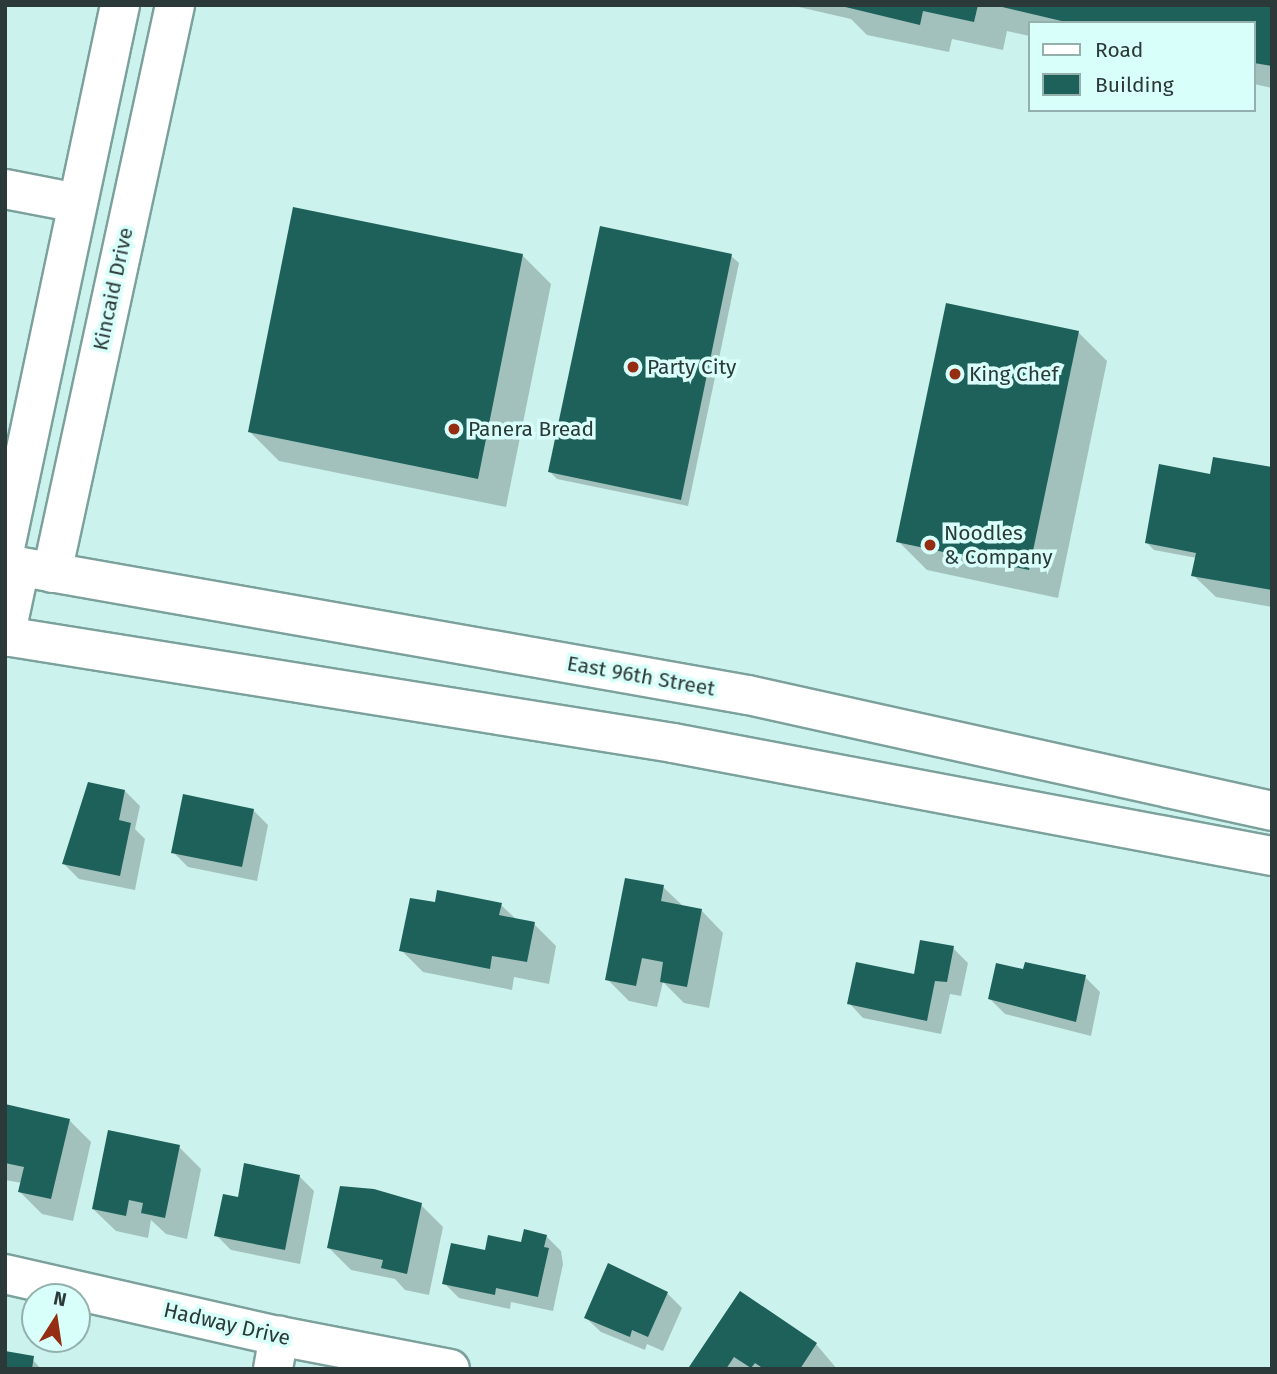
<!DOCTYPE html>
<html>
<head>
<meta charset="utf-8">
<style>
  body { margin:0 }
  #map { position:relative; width:1277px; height:1374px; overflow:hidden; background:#cbf2ec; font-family:"Fira Sans",sans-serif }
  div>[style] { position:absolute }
  .shadow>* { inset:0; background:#0003 }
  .building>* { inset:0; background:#1e615b }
  .roads { filter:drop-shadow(2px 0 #7ca19c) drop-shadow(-2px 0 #7ca19c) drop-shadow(0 2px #7ca19c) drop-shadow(0 -2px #7ca19c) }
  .minor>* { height:38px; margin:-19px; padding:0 19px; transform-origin:19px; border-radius:19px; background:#fff }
  .major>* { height:38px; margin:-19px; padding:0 19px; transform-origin:19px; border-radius:19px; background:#fff }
  .dots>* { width:19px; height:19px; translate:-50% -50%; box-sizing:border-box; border:4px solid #d8fffa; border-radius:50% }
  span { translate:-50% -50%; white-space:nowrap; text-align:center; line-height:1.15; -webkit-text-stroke:7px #d8fffa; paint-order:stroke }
  .street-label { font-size:21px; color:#2b3a38 }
  .poi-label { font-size:21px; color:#2b3a38 }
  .left { translate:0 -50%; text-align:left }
  .frame { position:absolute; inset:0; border:7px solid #2b3a38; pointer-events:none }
  .legend { position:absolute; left:1028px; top:21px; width:228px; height:91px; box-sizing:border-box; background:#d8fffa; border:2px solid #93b0ac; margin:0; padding:9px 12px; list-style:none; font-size:21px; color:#2b3a38 }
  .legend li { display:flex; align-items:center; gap:14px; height:35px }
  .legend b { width:35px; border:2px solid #93b0ac }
  .north { position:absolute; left:21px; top:1283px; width:70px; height:70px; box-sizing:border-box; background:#d8fffa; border:2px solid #93b0ac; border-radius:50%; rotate:12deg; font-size:19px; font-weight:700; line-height:28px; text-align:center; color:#2b3a38 }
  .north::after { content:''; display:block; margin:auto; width:24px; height:32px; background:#952d12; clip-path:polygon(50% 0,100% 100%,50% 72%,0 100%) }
</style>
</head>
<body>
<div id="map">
  <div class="shadow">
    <div style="clip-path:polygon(790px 5px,1272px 5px,1272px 88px,1254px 84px,1254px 23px,1030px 23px,1030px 36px,1007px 31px,1003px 50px,952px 39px,949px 52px,867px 35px,851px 19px)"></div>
    <div style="clip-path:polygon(522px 255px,551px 284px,506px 507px,279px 461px,250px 432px)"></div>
    <div style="clip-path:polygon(731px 256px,739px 263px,688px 506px,557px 479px,550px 472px)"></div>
    <div style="clip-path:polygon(1078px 332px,1107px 361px,1058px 598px,927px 570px,898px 541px)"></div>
    <div style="clip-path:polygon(1272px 469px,1272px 607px,1216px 597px,1193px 575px,1197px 558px,1154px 550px,1147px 543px,1212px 476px)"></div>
    <div style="clip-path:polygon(125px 791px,140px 806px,135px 829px,145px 839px,135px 890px,79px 879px,64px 864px)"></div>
    <div style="clip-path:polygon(253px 810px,268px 825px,257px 881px,188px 867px,173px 852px)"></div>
    <div style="clip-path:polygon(663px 887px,684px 907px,701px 910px,723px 933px,709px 1008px,684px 1003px,663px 982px,657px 1007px,629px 1001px,607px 979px)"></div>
    <div style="clip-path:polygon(436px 904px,501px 905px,517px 920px,534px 924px,556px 946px,549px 984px,514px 977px,512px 990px,423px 972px,401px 950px)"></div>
    <div style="clip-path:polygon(953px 948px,968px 963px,961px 996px,950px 994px,941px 1034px,863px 1018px,849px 1003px,915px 976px)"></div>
    <div style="clip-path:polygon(1025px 971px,1085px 977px,1100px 992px,1091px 1036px,1005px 1014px,990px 999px)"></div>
    <div style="clip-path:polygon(5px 1106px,69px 1120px,91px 1142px,73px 1221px,42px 1214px,20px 1192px,22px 1183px,5px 1180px)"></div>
    <div style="clip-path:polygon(179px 1147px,201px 1169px,187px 1239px,166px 1234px,151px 1220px,148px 1238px,116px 1231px,93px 1209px)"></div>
    <div style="clip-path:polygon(299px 1176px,314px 1191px,300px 1264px,231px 1250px,216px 1235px,239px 1199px)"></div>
    <div style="clip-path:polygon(421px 1205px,443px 1227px,429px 1295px,405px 1290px,395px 1279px,351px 1270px,329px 1248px)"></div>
    <div style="clip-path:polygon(546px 1236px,561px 1251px,563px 1264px,553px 1311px,511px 1302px,510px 1309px,459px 1298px,444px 1283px)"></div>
    <div style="clip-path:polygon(667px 1293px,682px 1308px,663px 1351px,647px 1344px,645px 1350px,601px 1332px,586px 1318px)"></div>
    <div style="clip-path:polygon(740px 1294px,816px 1344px,837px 1369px,694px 1369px)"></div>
    <div style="clip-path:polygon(33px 1360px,41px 1369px,5px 1369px)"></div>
  </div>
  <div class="building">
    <div style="clip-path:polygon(837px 5px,978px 5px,974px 22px,923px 11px,920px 25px)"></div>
    <div style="clip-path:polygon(994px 5px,1272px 5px,1272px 66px,1254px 63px,1254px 23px,1070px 23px)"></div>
    <div style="clip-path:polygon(293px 207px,523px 254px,478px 479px,248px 432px)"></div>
    <div style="clip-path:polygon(600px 226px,732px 254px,681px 500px,548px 472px)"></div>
    <div style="clip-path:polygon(946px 303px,1079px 331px,1029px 570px,896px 542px)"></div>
    <div style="clip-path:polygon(1213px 457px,1272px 467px,1272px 590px,1191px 576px,1196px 553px,1145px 543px,1159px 464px,1210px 474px)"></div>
    <div style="clip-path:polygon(88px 782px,125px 790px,119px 820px,131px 823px,120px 876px,62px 864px)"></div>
    <div style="clip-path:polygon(183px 794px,254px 809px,242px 867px,171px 853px)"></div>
    <div style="clip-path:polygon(625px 878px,664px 885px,661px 901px,702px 909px,687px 987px,660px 982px,663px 962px,642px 958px,636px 986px,605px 980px)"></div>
    <div style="clip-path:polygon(437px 890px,502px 903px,499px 915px,535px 922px,527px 962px,492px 956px,490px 969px,399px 951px,410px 898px,435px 902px)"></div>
    <div style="clip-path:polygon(920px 940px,954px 946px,947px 982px,935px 981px,927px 1021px,847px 1004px,856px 962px,914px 974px)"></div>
    <div style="clip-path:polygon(1025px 962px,1086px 975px,1076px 1022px,988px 999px,996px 963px,1023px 969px)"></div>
    <div style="clip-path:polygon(5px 1104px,70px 1119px,51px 1199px,18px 1192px,24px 1167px,5px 1163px)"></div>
    <div style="clip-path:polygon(108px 1130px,180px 1145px,165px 1218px,141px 1213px,143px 1203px,129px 1200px,126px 1216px,92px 1209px)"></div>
    <div style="clip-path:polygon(244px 1163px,300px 1175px,285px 1250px,214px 1236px,223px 1194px,238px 1197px)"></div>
    <div style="clip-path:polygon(340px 1186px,374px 1189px,422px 1203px,407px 1274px,381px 1268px,383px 1260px,327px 1248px)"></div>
    <div style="clip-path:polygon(524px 1229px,547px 1235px,544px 1247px,549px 1248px,538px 1297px,496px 1288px,495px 1295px,442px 1284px,451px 1243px,485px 1250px,488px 1235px,521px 1242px)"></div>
    <div style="clip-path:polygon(608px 1263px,668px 1292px,648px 1337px,632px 1330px,630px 1337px,584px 1318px)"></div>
    <div style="clip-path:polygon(740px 1291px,817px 1343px,800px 1369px,764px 1369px,755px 1363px,751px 1368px,734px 1357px,726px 1369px,689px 1367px)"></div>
    <div style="clip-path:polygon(5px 1351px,34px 1356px,32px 1369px,5px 1369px)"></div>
  </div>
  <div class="roads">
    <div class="minor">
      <div style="left:5px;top:189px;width:73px;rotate:11deg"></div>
      <div style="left:5px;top:548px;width:555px;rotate:-78.04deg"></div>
      <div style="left:52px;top:573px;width:581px;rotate:-77.78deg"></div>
      <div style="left:5px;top:637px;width:72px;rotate:-77.9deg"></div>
      <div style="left:5px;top:1274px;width:281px;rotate:12.8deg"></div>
      <div style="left:279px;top:1336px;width:174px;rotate:10.9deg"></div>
      <div style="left:273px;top:1369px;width:34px;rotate:-80deg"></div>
    </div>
    <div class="major">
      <div style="left:5px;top:564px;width:754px;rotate:10deg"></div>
      <div style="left:748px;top:695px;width:537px;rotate:12.48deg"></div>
      <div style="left:5px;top:636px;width:677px;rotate:9.1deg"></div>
      <div style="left:673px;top:743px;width:610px;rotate:10.68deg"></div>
    </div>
  </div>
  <div class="dots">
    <div style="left:633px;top:367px;background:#952d12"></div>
    <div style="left:955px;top:374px;background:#952d12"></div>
    <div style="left:454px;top:429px;background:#952d12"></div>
    <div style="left:930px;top:545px;background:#952d12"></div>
  </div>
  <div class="street-label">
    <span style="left:113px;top:289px;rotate:-78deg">Kincaid Drive</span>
    <span style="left:641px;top:676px;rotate:10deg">East 96th Street</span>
    <span style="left:227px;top:1324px;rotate:13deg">Hadway Drive</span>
  </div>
  <div class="poi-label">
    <span class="left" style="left:647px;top:367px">Party City</span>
    <span class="left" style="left:969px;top:374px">King Chef</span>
    <span class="left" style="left:468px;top:429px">Panera Bread</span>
    <span class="left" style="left:944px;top:545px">Noodles<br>&amp; Company</span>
  </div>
  <div class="frame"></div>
  <ul class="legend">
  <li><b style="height:9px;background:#fff"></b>Road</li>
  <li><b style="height:19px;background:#1e615b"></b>Building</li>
  </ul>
  <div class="north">N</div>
</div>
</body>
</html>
